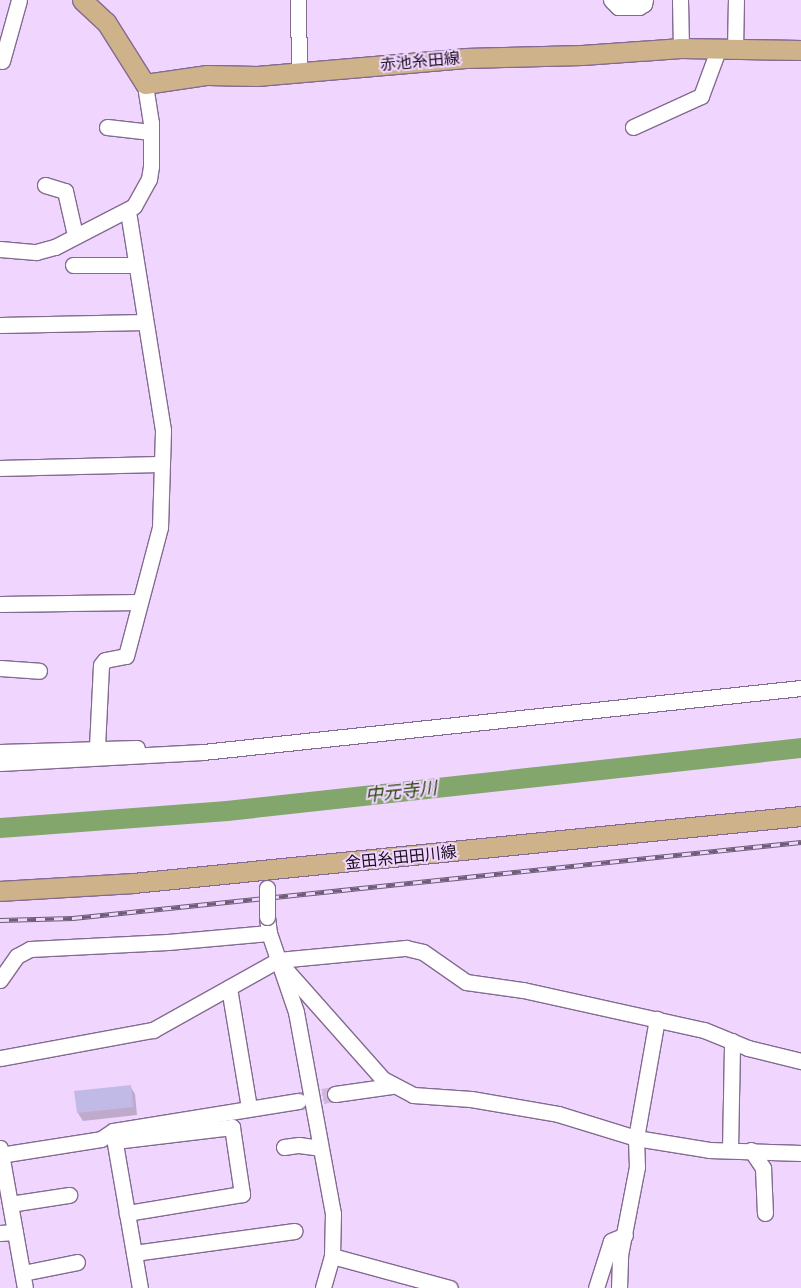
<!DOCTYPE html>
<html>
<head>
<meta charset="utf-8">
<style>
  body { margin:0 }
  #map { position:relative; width:801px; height:1288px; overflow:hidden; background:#f0d5ff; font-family:Roboto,"Noto Sans JP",sans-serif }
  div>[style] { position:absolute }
  .shadow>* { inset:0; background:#0003 }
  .stream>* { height:3px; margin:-1.5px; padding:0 1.5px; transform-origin:1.5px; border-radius:1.5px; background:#83a66c }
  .river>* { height:20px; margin:-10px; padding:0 10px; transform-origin:10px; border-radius:10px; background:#83a66c }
  .building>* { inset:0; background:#c2bae6 }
  .minor-tunnel>* { height:15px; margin-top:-7.5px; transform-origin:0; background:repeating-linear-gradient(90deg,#d0b7dd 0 15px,transparent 0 23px) }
  .roads { filter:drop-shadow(1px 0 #836b90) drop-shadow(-1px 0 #836b90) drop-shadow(0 1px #836b90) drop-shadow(0 -1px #836b90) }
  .minor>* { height:15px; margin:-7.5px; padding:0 7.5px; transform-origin:7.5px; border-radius:7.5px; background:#fff }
  .major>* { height:19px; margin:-9.5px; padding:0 9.5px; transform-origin:9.5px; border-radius:9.5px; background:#ceb289 }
  .rail>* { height:5px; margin-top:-2.5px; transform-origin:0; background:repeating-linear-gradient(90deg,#f0d5ff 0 9px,#6e5d76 0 18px); box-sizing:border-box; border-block:1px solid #6e5d76 }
  .bridges { filter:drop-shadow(1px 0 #836b90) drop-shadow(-1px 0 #836b90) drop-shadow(0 1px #836b90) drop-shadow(0 -1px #836b90) }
  .minor-bridge>* { height:15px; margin:-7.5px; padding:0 7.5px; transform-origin:7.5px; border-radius:7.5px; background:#fff }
  span { translate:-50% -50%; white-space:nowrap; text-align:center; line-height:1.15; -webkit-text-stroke:4px #f0d5ff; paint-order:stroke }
  .street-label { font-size:16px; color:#190f1d }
  .water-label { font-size:18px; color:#274707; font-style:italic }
</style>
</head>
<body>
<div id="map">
  <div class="shadow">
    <div style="clip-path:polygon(130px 1086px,135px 1094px,137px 1115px,83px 1121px,78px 1113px)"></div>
  </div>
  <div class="stream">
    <div style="left:0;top:830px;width:2px;rotate:-90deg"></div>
  </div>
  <div class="river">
    <div style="left:0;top:828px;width:228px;rotate:-4.3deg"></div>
    <div style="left:227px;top:811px;width:577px;rotate:-6.26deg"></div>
  </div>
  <div class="building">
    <div style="clip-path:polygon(131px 1085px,133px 1107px,77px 1113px,74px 1091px)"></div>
  </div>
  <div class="minor-tunnel">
    <div style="left:300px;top:1100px;width:36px;rotate:-10deg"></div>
  </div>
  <div class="roads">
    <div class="minor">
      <div style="left:298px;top:0;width:72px;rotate:89.2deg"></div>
      <div style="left:611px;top:0;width:10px;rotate:45deg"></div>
      <div style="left:618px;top:7px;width:21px"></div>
      <div style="left:639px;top:7px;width:6px;rotate:-31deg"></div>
      <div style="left:644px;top:4px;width:4px;rotate:-76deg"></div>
      <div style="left:680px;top:0;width:48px;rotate:88.8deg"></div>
      <div style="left:735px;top:50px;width:50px;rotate:-88.9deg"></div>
      <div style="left:2px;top:61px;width:63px;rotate:-74.4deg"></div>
      <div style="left:107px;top:127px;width:44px;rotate:6.5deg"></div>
      <div style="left:633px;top:127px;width:75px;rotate:-24.5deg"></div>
      <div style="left:701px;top:96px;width:49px;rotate:-69.7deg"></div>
      <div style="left:45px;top:185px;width:21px;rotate:17deg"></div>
      <div style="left:65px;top:191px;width:45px;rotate:77.2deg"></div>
      <div style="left:0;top:249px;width:36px;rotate:5deg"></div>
      <div style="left:36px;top:252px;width:20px;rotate:-15deg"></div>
      <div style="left:55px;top:247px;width:89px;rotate:-27.4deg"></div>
      <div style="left:134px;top:206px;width:31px;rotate:-61deg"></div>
      <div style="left:149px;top:179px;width:13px;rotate:-81deg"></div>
      <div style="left:151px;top:166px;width:43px;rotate:-90deg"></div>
      <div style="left:151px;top:123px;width:39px;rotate:-99deg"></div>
      <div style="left:73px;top:265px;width:63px"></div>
      <div style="left:0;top:325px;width:145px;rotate:-1.2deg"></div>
      <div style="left:0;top:468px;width:162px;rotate:-1.4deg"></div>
      <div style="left:0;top:604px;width:139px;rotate:-0.8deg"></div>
      <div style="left:0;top:668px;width:39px;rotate:4deg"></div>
      <div style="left:97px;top:747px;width:82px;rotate:-87.2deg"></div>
      <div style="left:101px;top:665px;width:6px;rotate:-51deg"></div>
      <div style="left:105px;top:660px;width:21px;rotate:-11deg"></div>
      <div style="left:126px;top:656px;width:133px;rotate:-75.2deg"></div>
      <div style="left:160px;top:527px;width:97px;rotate:-88.2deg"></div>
      <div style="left:163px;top:430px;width:221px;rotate:-99.1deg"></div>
      <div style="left:0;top:752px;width:137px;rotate:-1.7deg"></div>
      <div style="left:0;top:763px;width:203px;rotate:-3.1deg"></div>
      <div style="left:203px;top:752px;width:601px;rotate:-6.11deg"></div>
      <div style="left:267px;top:917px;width:16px;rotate:83deg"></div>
      <div style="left:269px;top:933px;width:83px;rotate:71.1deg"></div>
      <div style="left:296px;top:1012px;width:205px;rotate:79.6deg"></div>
      <div style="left:333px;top:1214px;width:42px;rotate:91.4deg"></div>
      <div style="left:332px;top:1256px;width:33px;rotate:106deg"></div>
      <div style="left:279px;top:962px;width:157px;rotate:48.4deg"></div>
      <div style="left:383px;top:1079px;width:34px;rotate:28deg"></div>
      <div style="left:413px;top:1095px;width:58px;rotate:3.9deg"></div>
      <div style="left:471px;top:1099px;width:88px;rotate:9.8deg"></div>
      <div style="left:558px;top:1114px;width:82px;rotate:17.1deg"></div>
      <div style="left:636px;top:1138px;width:74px;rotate:9.3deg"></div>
      <div style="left:709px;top:1150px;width:92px;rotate:1.9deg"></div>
      <div style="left:0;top:980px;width:29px;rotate:-55deg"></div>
      <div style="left:17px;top:956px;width:15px;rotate:-28deg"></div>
      <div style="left:30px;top:949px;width:138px;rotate:-2.9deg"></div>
      <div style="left:168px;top:942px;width:101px;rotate:-5.1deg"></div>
      <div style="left:229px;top:988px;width:122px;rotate:80.5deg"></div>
      <div style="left:0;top:1058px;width:156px;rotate:-10.4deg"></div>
      <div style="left:153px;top:1030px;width:143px;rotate:-29.2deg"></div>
      <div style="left:278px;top:960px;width:129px;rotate:-5.4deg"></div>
      <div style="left:406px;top:948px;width:17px;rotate:13deg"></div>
      <div style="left:423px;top:952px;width:52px;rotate:34.9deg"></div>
      <div style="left:466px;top:982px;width:58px;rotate:8deg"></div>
      <div style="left:523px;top:990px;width:185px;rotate:12.5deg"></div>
      <div style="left:704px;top:1030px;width:48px;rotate:22.2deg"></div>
      <div style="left:748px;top:1048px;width:55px;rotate:13.8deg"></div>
      <div style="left:335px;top:1094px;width:57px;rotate:-8.1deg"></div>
      <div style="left:113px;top:1132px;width:158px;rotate:80.2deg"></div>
      <div style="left:115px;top:1141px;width:118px;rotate:-6.8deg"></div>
      <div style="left:232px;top:1127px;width:68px;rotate:81.5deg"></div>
      <div style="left:242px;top:1194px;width:117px;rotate:170.6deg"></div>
      <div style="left:284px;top:1147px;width:15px;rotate:-8deg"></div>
      <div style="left:299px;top:1145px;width:21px;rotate:8deg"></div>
      <div style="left:0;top:1148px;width:142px;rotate:79.9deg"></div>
      <div style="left:730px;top:1150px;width:109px;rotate:-88.9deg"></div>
      <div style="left:751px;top:1150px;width:22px;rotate:56deg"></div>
      <div style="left:763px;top:1168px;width:45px;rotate:87.5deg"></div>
      <div style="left:0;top:1155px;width:102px;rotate:-9deg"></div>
      <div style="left:101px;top:1139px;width:14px;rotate:-34deg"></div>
      <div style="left:113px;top:1131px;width:188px;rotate:-9.2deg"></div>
      <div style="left:10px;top:1204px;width:60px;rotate:-8.7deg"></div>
      <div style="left:0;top:1233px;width:15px;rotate:-4deg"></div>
      <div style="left:134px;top:1253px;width:162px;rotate:-7.8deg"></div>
      <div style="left:332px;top:1256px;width:122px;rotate:15.2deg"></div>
      <div style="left:23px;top:1273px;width:55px;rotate:-11.5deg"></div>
      <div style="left:596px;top:1288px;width:49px;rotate:-72.3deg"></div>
      <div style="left:611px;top:1241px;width:15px;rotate:-23deg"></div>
      <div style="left:619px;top:1288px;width:33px;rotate:-88deg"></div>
      <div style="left:620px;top:1255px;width:90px;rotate:-79.1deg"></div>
      <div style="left:637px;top:1167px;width:29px;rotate:-92deg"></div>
      <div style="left:636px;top:1138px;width:121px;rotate:-80deg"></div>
    </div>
    <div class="major">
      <div style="left:82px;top:0;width:33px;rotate:43deg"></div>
      <div style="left:106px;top:22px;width:73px;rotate:57.8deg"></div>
      <div style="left:145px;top:84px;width:63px;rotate:-8.3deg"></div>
      <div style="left:207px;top:75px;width:50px;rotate:1.1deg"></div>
      <div style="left:257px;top:76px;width:209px;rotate:-4.9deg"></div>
      <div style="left:465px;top:58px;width:117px;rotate:-1.5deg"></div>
      <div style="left:582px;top:55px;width:99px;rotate:-4deg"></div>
      <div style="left:681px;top:48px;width:120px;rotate:1deg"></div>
      <div style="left:0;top:891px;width:133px;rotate:-3.4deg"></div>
      <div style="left:133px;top:883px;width:671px;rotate:-5.73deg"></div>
    </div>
  </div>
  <div class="rail">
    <div style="left:0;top:920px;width:73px;rotate:-1.6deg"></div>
    <div style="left:73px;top:918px;width:732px;rotate:-5.96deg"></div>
  </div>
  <div class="bridges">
    <div class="minor-bridge">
      <div style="left:267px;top:917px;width:29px;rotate:-90deg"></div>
    </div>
  </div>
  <div class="street-label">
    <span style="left:420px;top:62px;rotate:-5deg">赤池糸田線</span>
    <span style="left:401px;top:858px;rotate:-6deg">金田糸田田川線</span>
  </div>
  <div class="water-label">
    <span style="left:401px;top:792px;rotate:-6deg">中元寺川</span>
  </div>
</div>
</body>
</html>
